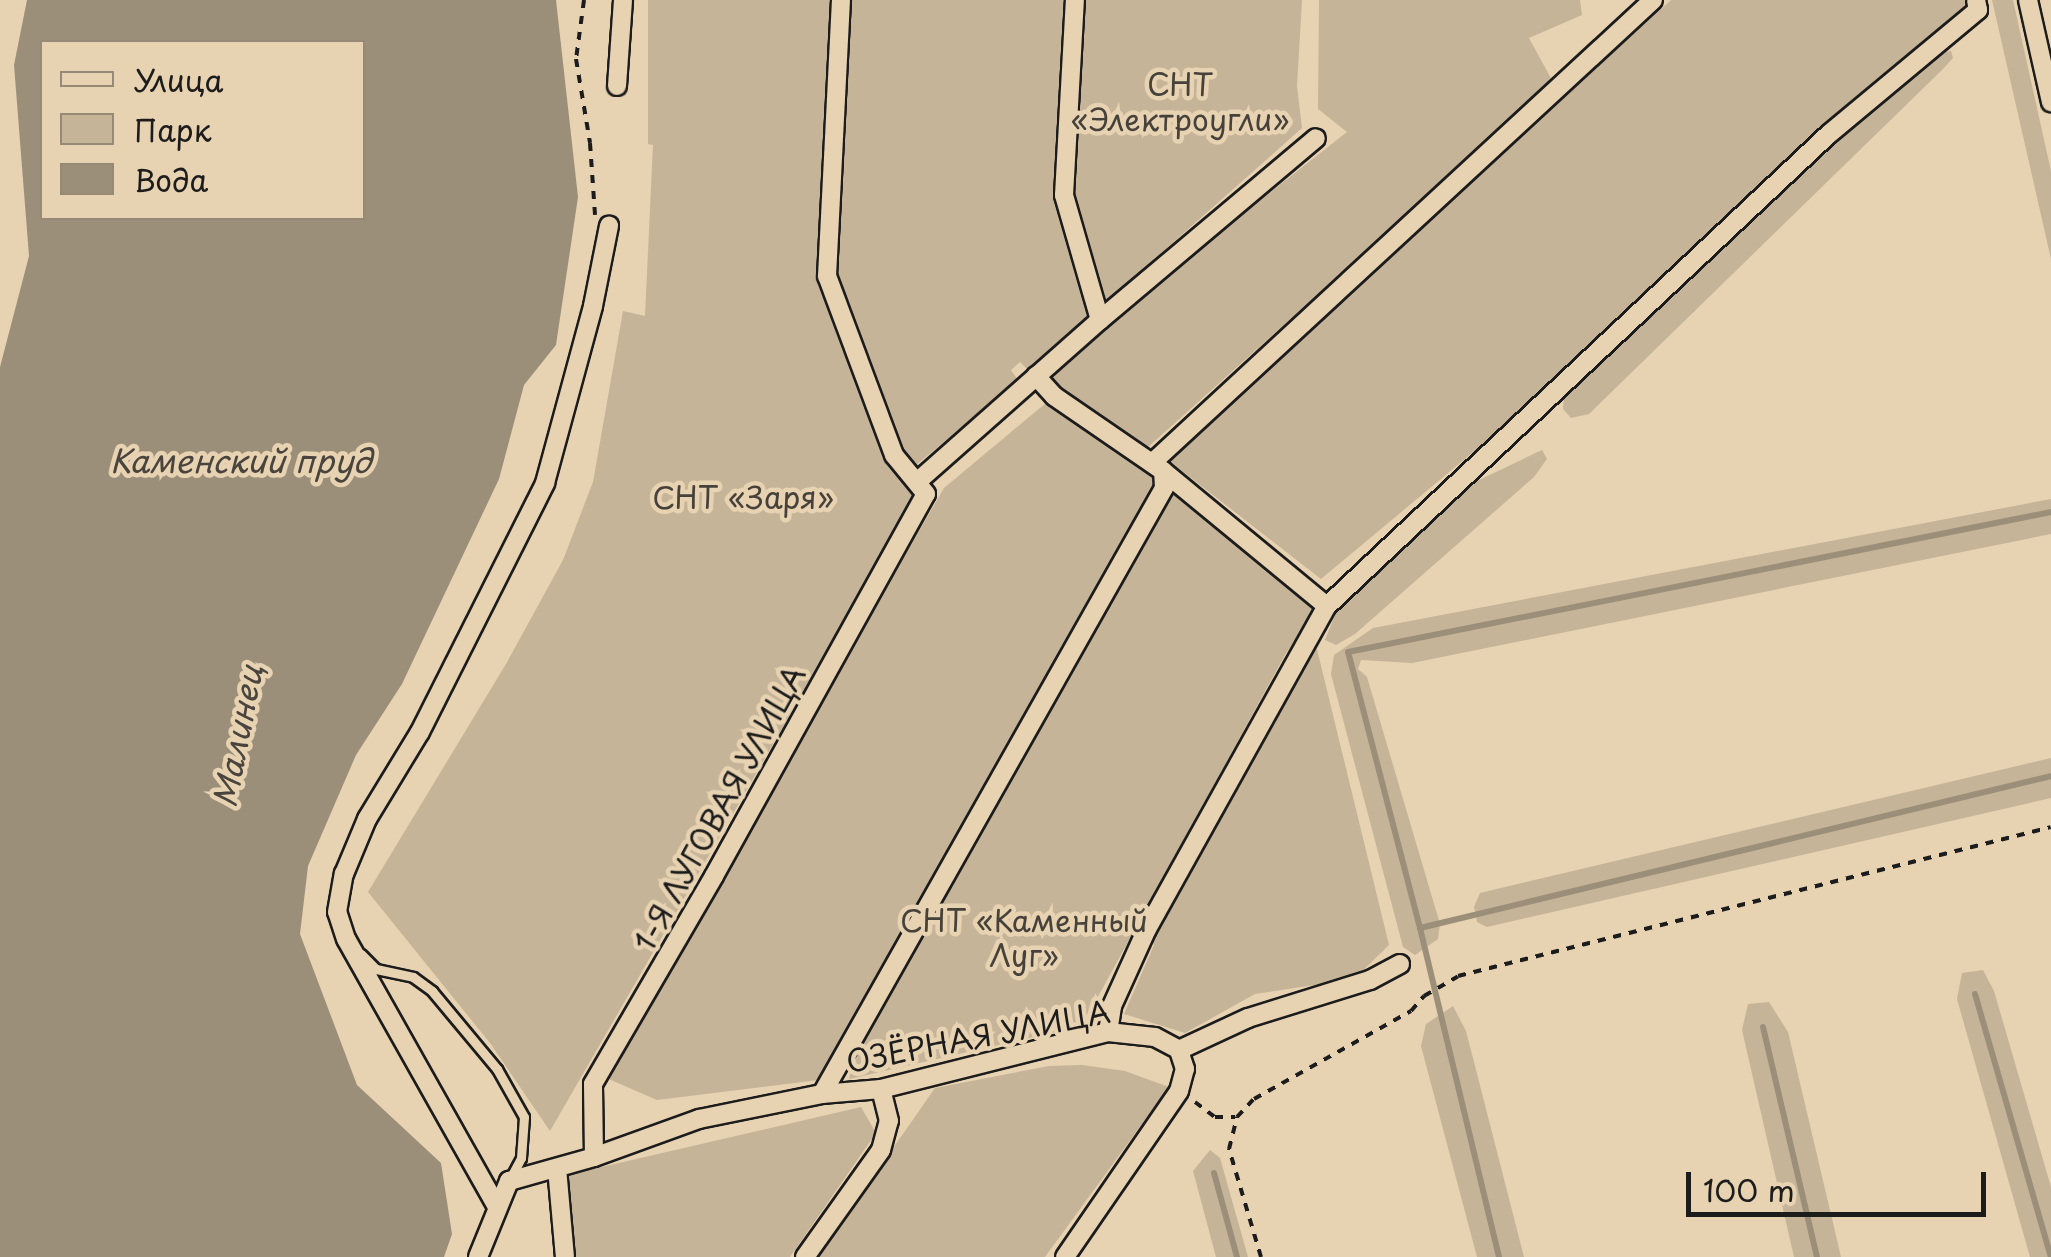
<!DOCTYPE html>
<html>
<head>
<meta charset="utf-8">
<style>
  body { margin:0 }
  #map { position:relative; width:2051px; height:1257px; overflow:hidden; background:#e7d2b1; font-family:"Playpen Sans",sans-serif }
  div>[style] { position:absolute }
  .green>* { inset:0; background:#c6b499 }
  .water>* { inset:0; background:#9c8f7a }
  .stream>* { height:6px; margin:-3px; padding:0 3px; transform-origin:3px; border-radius:3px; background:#9c8f7a }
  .path>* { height:4px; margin-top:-2px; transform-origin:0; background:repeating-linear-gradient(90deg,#1c1c1c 0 8px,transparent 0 16px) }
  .roads { filter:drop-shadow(2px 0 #1c1c1c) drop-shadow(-2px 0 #1c1c1c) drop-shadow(0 2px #1c1c1c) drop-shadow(0 -2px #1c1c1c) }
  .service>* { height:9px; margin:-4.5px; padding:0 4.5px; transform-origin:4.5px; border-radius:4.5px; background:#e7d2b1 }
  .minor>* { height:18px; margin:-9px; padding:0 9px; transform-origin:9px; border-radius:9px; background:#e7d2b1 }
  span { translate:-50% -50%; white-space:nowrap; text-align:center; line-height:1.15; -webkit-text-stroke:9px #e7d2b1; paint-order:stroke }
  .park-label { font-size:30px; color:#46423b }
  .street-label { font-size:30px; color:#1c1c1c }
  .water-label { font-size:32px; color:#49443d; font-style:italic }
  .legend { position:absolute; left:40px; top:40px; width:325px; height:180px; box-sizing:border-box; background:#e7d2b1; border:2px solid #968975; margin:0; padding:12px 18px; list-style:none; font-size:30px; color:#1c1c1c }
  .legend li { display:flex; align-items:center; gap:20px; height:50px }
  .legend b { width:50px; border:2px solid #968975 }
  .scale { position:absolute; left:1686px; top:1172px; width:300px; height:45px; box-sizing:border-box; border:5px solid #1c1c1c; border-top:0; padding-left:12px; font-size:30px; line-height:35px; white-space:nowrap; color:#1c1c1c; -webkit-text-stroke:8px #e7d2b1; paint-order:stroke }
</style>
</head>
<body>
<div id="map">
  <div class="green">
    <div style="clip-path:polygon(648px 0,830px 0,819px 277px,829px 313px,887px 458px,919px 491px,550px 1131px,490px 1043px,368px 892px,506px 664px,563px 560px,593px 482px,623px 311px,645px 316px,653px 145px,648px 144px)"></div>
    <div style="clip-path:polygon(848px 0,1070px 0,1055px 187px,1091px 320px,1027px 369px,1020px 362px,1011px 370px,1018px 380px,916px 465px,904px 454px,833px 272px)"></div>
    <div style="clip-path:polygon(1083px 0,1302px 0,1297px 86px,1302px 128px,1106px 302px,1072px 188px)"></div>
    <div style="clip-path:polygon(1319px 0,1580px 0,1582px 15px,1529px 38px,1553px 82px,1146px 449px,1046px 376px,1112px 317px,1347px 132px,1318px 109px)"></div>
    <div style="clip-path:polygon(1671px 0,1965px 0,1967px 6px,1819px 131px,1478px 448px,1321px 579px,1168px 460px)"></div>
    <div style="clip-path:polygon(1992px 0,2013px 0,2051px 171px,2051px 259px)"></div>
    <div style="clip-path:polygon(1951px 51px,1953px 58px,1943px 69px,1589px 414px,1571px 418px,1563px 409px,1564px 397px,1809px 167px,1939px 53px)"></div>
    <div style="clip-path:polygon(1046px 403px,1150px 472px,1155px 482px,819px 1080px,657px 1100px,604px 1077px,944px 488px)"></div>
    <div style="clip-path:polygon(1542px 450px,1547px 459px,1534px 477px,1355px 634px,1336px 645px,1325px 640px,1342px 598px,1477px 481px)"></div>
    <div style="clip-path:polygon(1171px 491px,1318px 606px,1286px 653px,1082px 1026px,849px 1079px,862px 1030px)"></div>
    <div style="clip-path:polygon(2051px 499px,2051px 534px,1412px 663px,1361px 660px,1358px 669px,1367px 677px,1440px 924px,1438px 939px,1415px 955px,1403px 947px,1331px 674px,1334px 655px,1373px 628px)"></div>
    <div style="clip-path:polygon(1315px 641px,1389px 945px,1354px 979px,1255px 994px,1185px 1033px,1124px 1014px,1154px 945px,1151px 940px)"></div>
    <div style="clip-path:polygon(2051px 758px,2051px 798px,1487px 927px,1477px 922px,1474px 907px,1480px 893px)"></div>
    <div style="clip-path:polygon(1983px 970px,1994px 991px,2051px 1187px,2051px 1257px,2030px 1257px,1957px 999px,1962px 973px)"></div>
    <div style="clip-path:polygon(1769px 1002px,1788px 1032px,1841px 1257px,1794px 1257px,1742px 1030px,1748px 1004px)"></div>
    <div style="clip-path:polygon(1453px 1006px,1466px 1031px,1524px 1257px,1477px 1257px,1421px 1046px,1426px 1024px)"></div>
    <div style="clip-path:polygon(1082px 1065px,1125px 1071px,1169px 1087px,1045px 1257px,817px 1257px,935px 1088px,1049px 1066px)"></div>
    <div style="clip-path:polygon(861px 1107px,876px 1133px,790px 1257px,571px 1257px,567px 1175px)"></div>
    <div style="clip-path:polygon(1210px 1150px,1220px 1158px,1248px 1257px,1216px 1257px,1193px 1171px)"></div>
  </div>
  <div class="water">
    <div style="clip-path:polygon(evenodd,27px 0,556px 0,578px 197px,556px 345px,524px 385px,499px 479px,402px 684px,356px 755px,308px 866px,300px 934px,357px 1085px,441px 1163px,452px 1234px,444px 1257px,0 1257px,0 367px,29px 256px,14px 65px,27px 0,42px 42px,362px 42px,362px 218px,42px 218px,42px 42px)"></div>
  </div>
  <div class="stream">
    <div style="left:1420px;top:928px;width:649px;rotate:-13.54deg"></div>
    <div style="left:1975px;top:994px;width:274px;rotate:73.9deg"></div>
    <div style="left:1763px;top:1027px;width:236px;rotate:76.8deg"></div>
    <div style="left:1214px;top:1173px;width:87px;rotate:74.7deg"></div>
    <div style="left:1499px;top:1257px;width:338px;rotate:-103.5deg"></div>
    <div style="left:1420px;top:928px;width:285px;rotate:-104.6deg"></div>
    <div style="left:1348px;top:652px;width:717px;rotate:-11.26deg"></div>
  </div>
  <div class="path">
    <div style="left:584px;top:0;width:60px;rotate:97.7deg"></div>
    <div style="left:576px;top:59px;width:85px;rotate:80.5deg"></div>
    <div style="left:590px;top:143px;width:72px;rotate:86deg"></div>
    <div style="left:1195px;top:1102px;width:25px;rotate:37deg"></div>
    <div style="left:1215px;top:1117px;width:20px"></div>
    <div style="left:1261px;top:1257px;width:113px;rotate:-106.5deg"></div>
    <div style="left:1229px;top:1149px;width:33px;rotate:-76deg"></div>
    <div style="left:1237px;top:1117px;width:25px;rotate:-47deg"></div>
    <div style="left:1254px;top:1099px;width:180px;rotate:-29.3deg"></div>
    <div style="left:1411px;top:1011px;width:20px;rotate:-49deg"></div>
    <div style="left:1424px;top:996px;width:39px;rotate:-30deg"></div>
    <div style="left:1458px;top:976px;width:611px;rotate:-14.1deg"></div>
  </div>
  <div class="roads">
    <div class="service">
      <div style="left:361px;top:954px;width:21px;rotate:45deg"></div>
      <div style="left:376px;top:969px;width:38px;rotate:12deg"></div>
      <div style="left:413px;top:977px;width:24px;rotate:36deg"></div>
      <div style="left:432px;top:991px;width:102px;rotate:50.2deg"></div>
      <div style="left:497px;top:1069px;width:55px;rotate:60.6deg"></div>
      <div style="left:524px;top:1117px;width:41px;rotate:94.2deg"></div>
      <div style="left:521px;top:1158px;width:24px;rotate:118deg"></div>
    </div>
    <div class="minor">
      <div style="left:2028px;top:0;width:105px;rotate:77.3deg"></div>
      <div style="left:617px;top:86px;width:86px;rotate:-86deg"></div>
      <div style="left:1100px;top:320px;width:282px;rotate:-40.1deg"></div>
      <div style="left:1152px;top:463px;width:682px;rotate:-42.74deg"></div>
      <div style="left:1163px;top:471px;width:212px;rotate:39.5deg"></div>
      <div style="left:918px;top:481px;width:243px;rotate:-41.5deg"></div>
      <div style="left:1100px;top:320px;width:130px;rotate:-106.1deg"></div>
      <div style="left:1064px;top:195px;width:195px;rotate:-86.8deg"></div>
      <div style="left:1108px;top:1032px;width:26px;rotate:-81deg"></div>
      <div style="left:1112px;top:1006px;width:85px;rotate:-65.6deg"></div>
      <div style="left:1147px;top:929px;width:370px;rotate:-60.9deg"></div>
      <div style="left:1327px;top:606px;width:689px;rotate:-43.24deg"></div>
      <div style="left:1829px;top:134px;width:194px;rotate:-39.8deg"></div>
      <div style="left:1978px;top:10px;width:10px;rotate:-101deg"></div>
      <div style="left:1179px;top:1050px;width:76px;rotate:-24.9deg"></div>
      <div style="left:1248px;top:1018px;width:128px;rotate:-17.3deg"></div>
      <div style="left:1370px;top:980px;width:34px;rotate:-28deg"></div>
      <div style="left:822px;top:1094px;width:696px;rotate:-60.56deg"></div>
      <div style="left:1164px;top:488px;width:17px;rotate:-93deg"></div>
      <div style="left:1163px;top:471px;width:132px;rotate:-145.5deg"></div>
      <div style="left:1054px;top:396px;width:27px;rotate:-132deg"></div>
      <div style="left:594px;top:1157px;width:73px;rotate:-90.8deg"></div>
      <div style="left:593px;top:1084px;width:241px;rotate:-59.8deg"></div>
      <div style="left:714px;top:876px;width:437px;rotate:-61deg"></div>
      <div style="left:926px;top:494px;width:50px;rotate:-129.4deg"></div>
      <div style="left:894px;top:455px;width:191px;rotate:-110.5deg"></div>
      <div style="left:827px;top:276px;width:276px;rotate:-87.1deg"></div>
      <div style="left:557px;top:1168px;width:89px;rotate:84.9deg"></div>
      <div style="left:496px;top:1205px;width:305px;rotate:-119.4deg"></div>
      <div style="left:346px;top:939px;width:28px;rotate:-108deg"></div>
      <div style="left:337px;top:912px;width:39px;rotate:-80deg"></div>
      <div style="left:344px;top:874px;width:60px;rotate:-67.3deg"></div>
      <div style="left:367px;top:819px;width:102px;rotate:-58.7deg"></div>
      <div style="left:420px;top:732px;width:279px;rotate:-63.3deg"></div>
      <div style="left:545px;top:483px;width:183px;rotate:-74.8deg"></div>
      <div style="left:593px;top:306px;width:82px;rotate:-78.7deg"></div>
      <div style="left:478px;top:1257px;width:82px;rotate:-67.8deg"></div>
      <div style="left:509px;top:1181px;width:88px;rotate:-15.8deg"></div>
      <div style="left:594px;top:1157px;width:112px;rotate:-19.9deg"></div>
      <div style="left:699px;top:1119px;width:126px;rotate:-11.5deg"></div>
      <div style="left:822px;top:1094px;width:59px;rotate:-4.8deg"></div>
      <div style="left:881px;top:1089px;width:234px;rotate:-14.1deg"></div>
      <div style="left:1108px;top:1032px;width:47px;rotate:6.1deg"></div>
      <div style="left:1155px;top:1037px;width:27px;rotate:28deg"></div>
      <div style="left:805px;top:1257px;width:131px;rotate:-54.6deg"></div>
      <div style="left:881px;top:1150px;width:30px;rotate:-75deg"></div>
      <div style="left:889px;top:1121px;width:33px;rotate:-104deg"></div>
      <div style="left:1065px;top:1257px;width:201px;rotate:-55.5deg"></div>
      <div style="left:1179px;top:1091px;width:23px;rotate:-75deg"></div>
      <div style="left:1185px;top:1069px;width:20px;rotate:-108deg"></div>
    </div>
  </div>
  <div class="park-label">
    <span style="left:1180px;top:101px">СНТ<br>«Электроугли»</span>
    <span style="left:743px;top:497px">СНТ «Заря»</span>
    <span style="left:1024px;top:937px">СНТ «Каменный<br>Луг»</span>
  </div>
  <div class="street-label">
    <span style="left:719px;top:808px;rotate:-61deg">1-Я ЛУГОВАЯ УЛИЦА</span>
    <span style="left:978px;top:1036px;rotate:-11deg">ОЗЁРНАЯ УЛИЦА</span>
  </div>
  <div class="water-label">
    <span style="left:241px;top:460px">Каменский пруд</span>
    <span style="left:237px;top:736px;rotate:-79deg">Малинец</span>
  </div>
  <ul class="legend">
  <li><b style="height:12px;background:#e7d2b1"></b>Улица</li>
  <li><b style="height:28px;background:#c6b499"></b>Парк</li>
  <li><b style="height:28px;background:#9c8f7a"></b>Вода</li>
  </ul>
  <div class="scale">100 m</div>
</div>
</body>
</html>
